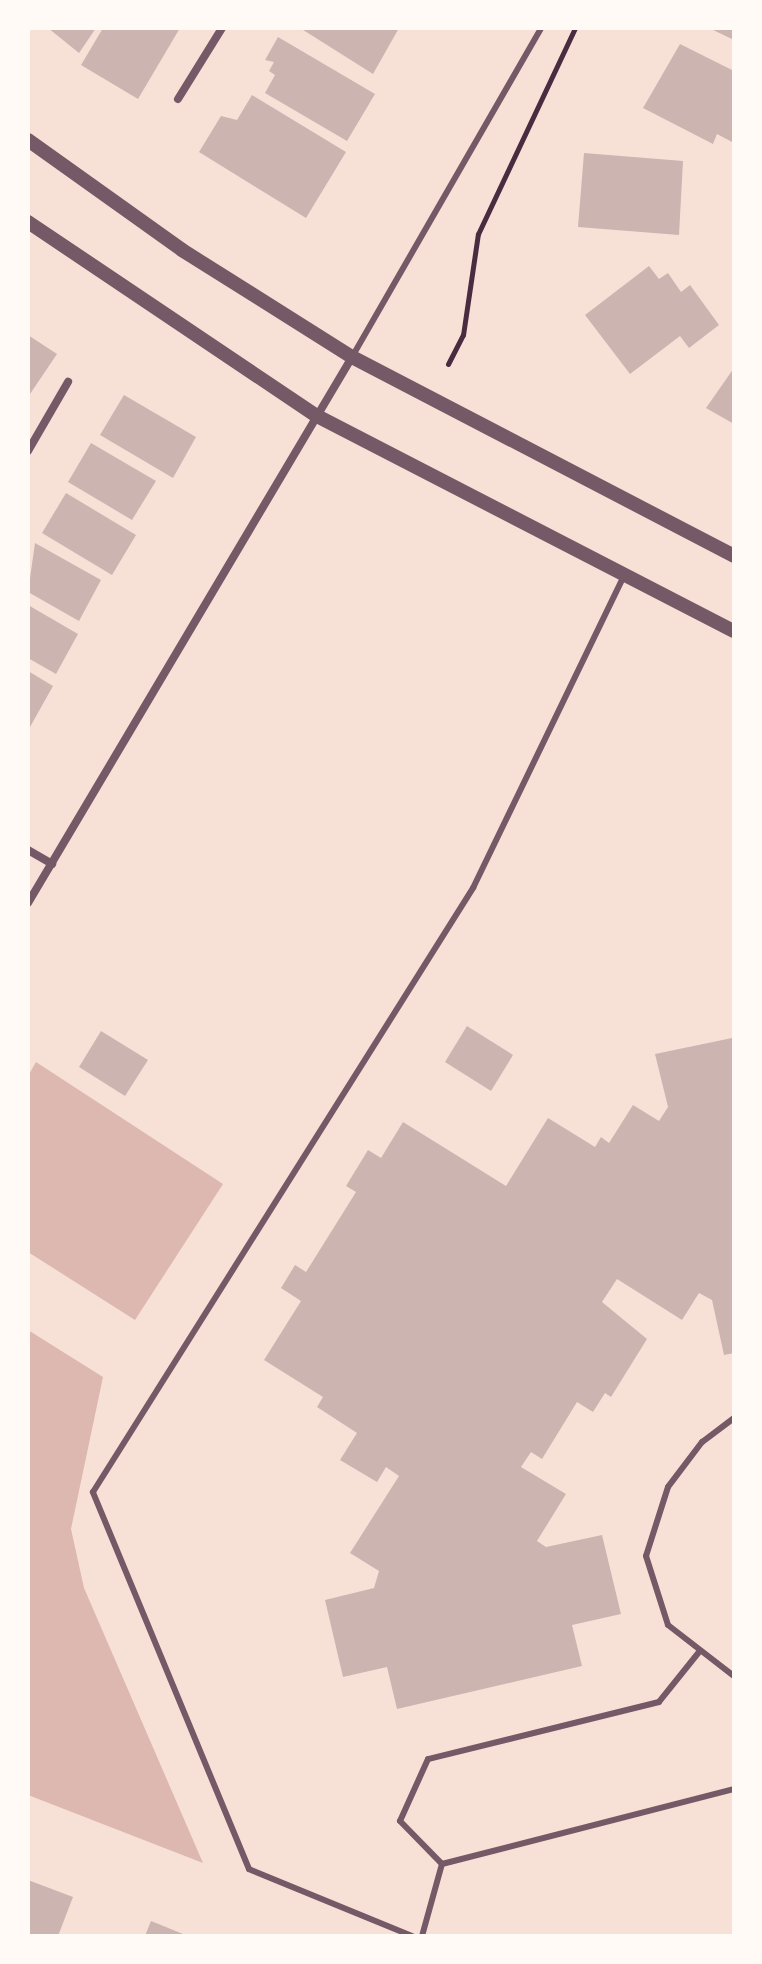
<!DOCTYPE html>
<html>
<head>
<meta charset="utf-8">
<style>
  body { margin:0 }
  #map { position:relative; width:762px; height:1964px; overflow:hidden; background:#f7e1d7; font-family:"Golos Text",sans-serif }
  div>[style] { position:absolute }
  .water>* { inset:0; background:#dcb8b0 }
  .building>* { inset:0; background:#ccb4b1 }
  .path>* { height:5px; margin:-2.5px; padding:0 2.5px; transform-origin:2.5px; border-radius:2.5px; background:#4a2c40 }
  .service>* { height:6px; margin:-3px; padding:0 3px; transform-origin:3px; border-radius:3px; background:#755966 }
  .minor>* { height:8px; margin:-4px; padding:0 4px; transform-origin:4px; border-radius:4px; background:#755966 }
  .tertiary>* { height:14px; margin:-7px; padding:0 7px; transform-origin:7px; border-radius:7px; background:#755966 }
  span { translate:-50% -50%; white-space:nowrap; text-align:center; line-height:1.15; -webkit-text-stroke:6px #fffaf5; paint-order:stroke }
  .frame { position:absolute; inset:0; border:30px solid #fffaf5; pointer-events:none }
</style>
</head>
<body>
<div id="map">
  <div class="water">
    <div style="clip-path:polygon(36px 1062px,223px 1184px,135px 1320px,28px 1252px,28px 1076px)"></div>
    <div style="clip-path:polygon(28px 1330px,103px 1377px,71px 1529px,84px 1588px,203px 1863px,28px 1795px)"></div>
  </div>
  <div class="building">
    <div style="clip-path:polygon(48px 28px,96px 28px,79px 53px)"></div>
    <div style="clip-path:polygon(103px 28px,180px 28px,138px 99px,81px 65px)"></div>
    <div style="clip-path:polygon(300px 28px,399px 28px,373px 74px)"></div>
    <div style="clip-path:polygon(709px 28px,734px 28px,734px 40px)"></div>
    <div style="clip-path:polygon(278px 37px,375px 94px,347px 141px,265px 93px,275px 75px,269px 71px,274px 62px,265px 60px)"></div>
    <div style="clip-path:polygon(680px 44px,734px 71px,734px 143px,717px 134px,713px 144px,643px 108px)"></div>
    <div style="clip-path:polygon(252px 95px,346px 152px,306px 218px,199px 152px,221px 116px,237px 120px)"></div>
    <div style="clip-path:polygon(584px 153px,683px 161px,679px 235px,578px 227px)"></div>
    <div style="clip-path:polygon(649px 266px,659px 279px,668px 273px,681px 292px,690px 285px,719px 325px,689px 348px,680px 336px,630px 374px,585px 315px)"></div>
    <div style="clip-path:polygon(28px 335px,57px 354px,28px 397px)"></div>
    <div style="clip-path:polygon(734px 368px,734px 424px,706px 408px)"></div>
    <div style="clip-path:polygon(124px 395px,196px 437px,173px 478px,100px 435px)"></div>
    <div style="clip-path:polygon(91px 443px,156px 481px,132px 520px,68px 482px)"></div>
    <div style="clip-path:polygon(66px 493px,136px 535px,112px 575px,42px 533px)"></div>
    <div style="clip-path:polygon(35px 543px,101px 580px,79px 621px,28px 592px)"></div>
    <div style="clip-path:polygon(28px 605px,78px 634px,56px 674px,28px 658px)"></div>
    <div style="clip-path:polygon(28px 671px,53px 686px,30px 727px,28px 726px)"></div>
    <div style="clip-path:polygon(467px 1026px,513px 1055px,491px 1091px,445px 1062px)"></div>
    <div style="clip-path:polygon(101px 1031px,148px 1060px,125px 1096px,79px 1067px)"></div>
    <div style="clip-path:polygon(732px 1038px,734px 1353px,724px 1355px,712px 1300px,699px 1293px,682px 1320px,617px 1279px,602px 1302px,647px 1339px,611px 1397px,605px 1393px,593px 1412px,577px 1402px,542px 1459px,531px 1452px,521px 1467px,566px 1494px,537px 1541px,546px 1547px,602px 1535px,621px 1614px,572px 1625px,582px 1666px,397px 1709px,387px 1667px,343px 1677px,325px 1600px,374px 1588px,379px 1571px,350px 1553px,399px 1476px,386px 1467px,377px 1482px,340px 1460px,357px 1433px,317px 1407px,323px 1397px,264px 1360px,301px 1301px,281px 1288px,295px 1265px,306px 1272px,356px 1192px,346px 1186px,368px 1150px,381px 1158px,403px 1122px,506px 1186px,548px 1118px,595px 1147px,601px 1137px,609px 1143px,633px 1105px,659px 1121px,668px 1107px,655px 1054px)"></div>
    <div style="clip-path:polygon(28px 1880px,73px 1897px,58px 1936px,28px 1936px)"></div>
    <div style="clip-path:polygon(151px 1921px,188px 1936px,145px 1936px)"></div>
  </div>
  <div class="path">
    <div style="left:448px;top:364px;width:33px;rotate:-63deg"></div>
    <div style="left:463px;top:335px;width:102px;rotate:-81.6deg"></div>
    <div style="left:478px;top:234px;width:228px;rotate:-64.8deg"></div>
  </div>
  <div class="service">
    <div style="left:352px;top:357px;width:379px;rotate:-60.1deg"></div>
    <div style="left:734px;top:1418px;width:40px;rotate:143deg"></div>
    <div style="left:702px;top:1442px;width:56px;rotate:127.1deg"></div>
    <div style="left:668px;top:1487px;width:72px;rotate:107.7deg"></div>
    <div style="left:646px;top:1556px;width:72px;rotate:72.3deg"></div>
    <div style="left:668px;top:1625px;width:83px;rotate:37.7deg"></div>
    <div style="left:699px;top:1652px;width:64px;rotate:128.7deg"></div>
    <div style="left:659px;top:1702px;width:238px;rotate:166.1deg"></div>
    <div style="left:428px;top:1759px;width:68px;rotate:114.3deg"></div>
    <div style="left:400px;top:1821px;width:60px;rotate:45.7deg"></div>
    <div style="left:442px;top:1864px;width:301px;rotate:-14.4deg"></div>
    <div style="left:412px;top:1936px;width:176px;rotate:-157.7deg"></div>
    <div style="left:249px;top:1869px;width:408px;rotate:-112.5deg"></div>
    <div style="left:93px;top:1492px;width:714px;rotate:-57.82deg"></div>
    <div style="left:473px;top:888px;width:347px;rotate:-64.2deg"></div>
    <div style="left:422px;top:1936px;width:75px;rotate:-74.5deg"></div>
  </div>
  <div class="minor">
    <div style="left:178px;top:99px;width:84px;rotate:-58.2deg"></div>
    <div style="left:28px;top:451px;width:80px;rotate:-59.9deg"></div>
    <div style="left:28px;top:850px;width:28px;rotate:30deg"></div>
    <div style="left:28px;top:903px;width:635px;rotate:-59.31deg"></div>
  </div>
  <div class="tertiary">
    <div style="left:28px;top:140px;width:189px;rotate:35.5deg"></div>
    <div style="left:182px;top:250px;width:201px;rotate:32.2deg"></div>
    <div style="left:352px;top:357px;width:431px;rotate:27.5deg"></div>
    <div style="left:28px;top:222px;width:348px;rotate:33.9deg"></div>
    <div style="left:317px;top:416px;width:469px;rotate:27.3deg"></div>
  </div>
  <div class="frame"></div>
</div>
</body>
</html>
